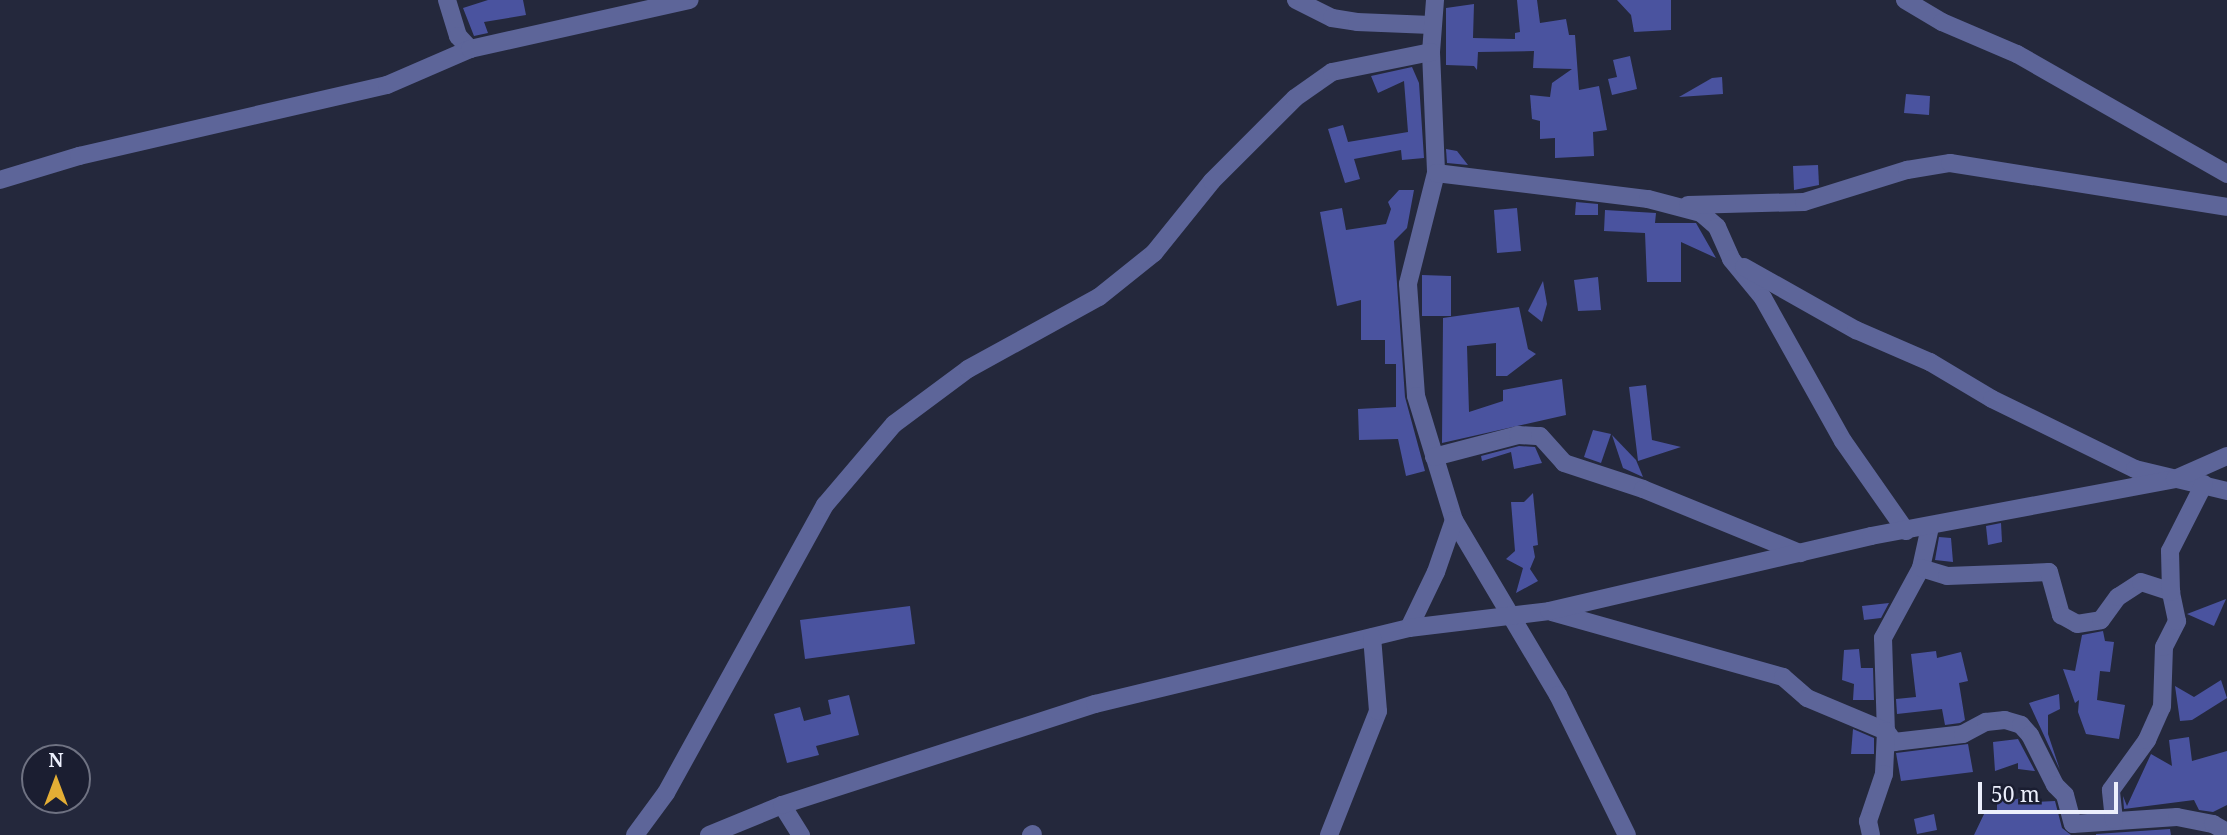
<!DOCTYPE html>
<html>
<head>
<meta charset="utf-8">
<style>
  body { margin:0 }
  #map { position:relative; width:2227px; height:835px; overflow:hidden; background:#24283c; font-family:"Noto Serif",serif }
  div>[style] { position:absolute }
  .building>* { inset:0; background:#4a539f }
  .minor>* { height:18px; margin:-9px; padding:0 9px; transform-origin:9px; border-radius:9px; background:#5d6599 }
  span { translate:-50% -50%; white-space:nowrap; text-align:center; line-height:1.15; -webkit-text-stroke:7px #1b1e31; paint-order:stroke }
  .north { position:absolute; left:21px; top:744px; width:70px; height:70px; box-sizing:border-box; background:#1b1e31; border:2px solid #6f7282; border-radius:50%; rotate:0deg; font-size:19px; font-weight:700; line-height:28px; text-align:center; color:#eceffc }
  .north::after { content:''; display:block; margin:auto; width:24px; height:32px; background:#e4ae35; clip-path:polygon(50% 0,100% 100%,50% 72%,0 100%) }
  .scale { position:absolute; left:1978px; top:782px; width:140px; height:32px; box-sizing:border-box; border:4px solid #eceffc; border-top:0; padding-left:9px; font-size:21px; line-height:24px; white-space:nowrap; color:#eceffc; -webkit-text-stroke:5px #1b1e31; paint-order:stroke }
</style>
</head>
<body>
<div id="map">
  <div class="building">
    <div style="clip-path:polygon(488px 0,523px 0,526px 15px,484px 22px,488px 33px,474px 36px,463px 8px)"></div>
    <div style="clip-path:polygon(1517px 0,1537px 0,1540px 23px,1566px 19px,1569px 35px,1575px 35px,1579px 90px,1599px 86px,1607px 130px,1593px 132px,1594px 156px,1555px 158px,1555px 138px,1540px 139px,1540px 121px,1532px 119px,1530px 95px,1550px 97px,1552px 83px,1572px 69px,1533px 68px,1534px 51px,1478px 52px,1477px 70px,1474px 66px,1446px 65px,1446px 8px,1474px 4px,1473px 38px,1515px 39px,1515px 33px,1520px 32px)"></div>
    <div style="clip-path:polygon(1617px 0,1671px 0,1671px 30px,1634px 32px,1631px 15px)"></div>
    <div style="clip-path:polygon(1630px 56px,1637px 89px,1612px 95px,1608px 79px,1617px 77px,1613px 60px)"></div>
    <div style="clip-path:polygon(1412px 67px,1419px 83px,1424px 158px,1402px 160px,1401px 150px,1354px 159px,1360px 179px,1345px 183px,1328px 129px,1343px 125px,1348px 142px,1408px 132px,1404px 81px,1378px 93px,1371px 76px)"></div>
    <div style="clip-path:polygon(1722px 77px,1723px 94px,1679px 97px,1712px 78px)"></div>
    <div style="clip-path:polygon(1906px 94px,1930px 96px,1929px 115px,1904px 113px)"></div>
    <div style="clip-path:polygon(1446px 149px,1457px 151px,1468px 165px,1447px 163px)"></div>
    <div style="clip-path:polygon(1818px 165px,1819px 185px,1794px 190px,1793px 166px)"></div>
    <div style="clip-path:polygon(1399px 190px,1414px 190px,1407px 228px,1394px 241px,1405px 397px,1425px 471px,1406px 476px,1398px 439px,1359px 440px,1358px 409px,1396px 407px,1396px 364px,1385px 364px,1385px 340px,1361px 340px,1361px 300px,1337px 306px,1320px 212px,1342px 208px,1346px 230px,1386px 224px,1391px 209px,1388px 202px)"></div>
    <div style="clip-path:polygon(1576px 202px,1598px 204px,1598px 215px,1575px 215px)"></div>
    <div style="clip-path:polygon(1517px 208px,1521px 251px,1497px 253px,1494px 210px)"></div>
    <div style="clip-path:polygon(1605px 210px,1656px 213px,1655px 223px,1696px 223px,1716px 258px,1681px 242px,1681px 282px,1647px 282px,1645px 233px,1604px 231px)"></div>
    <div style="clip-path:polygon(1422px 275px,1451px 276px,1451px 316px,1422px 316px)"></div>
    <div style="clip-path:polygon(1598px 277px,1601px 310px,1578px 311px,1574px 280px)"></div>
    <div style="clip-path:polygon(1543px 281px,1547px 304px,1542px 322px,1528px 311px)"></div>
    <div style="clip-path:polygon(1519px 307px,1528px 349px,1536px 354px,1507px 376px,1496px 376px,1496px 343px,1467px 346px,1469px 412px,1503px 401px,1503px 390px,1562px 379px,1566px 415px,1442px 443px,1443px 318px)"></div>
    <div style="clip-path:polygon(1646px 385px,1652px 440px,1681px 447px,1638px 461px,1629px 387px)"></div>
    <div style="clip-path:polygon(1593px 430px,1611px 434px,1601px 463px,1584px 457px)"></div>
    <div style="clip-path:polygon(1612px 435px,1636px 460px,1643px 477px,1623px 468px)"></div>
    <div style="clip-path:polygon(1519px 446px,1535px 447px,1542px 463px,1514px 469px,1511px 452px,1482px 461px,1481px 456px)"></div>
    <div style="clip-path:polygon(1533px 493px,1538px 545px,1533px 546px,1535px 557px,1530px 569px,1538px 581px,1516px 593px,1523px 568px,1506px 559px,1515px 551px,1511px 502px,1524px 502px)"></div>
    <div style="clip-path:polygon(2001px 523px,2002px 542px,1988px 545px,1986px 526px)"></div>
    <div style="clip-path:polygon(1939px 537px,1951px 538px,1953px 562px,1935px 560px)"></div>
    <div style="clip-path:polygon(2226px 599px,2214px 626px,2187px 614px)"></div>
    <div style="clip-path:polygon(1889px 603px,1881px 618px,1864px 620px,1862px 606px)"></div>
    <div style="clip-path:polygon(910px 606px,915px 644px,805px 659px,800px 620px)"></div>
    <div style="clip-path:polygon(2103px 631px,2105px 641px,2114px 642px,2110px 672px,2100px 671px,2097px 700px,2125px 705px,2119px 739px,2086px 734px,2078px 712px,2079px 700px,2075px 703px,2063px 669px,2075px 671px,2082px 635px)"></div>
    <div style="clip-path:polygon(1859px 649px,1861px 668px,1873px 668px,1874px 700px,1853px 700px,1854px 684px,1842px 680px,1844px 650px)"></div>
    <div style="clip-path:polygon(1936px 651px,1937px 658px,1961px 652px,1968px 681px,1959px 683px,1965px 720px,1960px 723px,1945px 725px,1942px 709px,1897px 714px,1896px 699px,1916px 697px,1911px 654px)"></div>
    <div style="clip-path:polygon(2221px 680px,2227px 698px,2192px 720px,2180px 721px,2175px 686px,2194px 697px)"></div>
    <div style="clip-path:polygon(2059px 694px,2060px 709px,2048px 715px,2048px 734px,2060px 770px,2029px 703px)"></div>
    <div style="clip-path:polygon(849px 695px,859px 735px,816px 746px,819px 755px,787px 763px,774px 714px,800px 707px,804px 721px,831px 714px,828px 700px)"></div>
    <div style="clip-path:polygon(1853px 729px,1874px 738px,1874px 754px,1851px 754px)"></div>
    <div style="clip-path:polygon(2189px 737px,2192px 761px,2227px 751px,2227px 805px,2213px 812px,2199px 810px,2194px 800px,2124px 809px,2123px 796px,2127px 806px,2151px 754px,2172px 766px,2169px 740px)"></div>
    <div style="clip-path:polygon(2018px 739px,2035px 771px,2018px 769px,2018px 763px,1995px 771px,1993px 742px)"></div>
    <div style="clip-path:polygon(1968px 744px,1973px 772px,1901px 781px,1896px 753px)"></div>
    <div style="clip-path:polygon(2034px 795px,2035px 802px,2055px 801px,2062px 828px,2071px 835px,1974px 835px,1985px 812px,1997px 810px,1997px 796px,2008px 801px)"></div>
    <div style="clip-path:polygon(1934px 814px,1937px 830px,1917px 834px,1914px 819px)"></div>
    <div style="clip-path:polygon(2170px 829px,2171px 835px,2096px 835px,2096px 834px)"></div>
  </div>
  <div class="minor">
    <div style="left:447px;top:0;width:38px;rotate:73deg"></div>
    <div style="left:458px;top:36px;width:18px;rotate:47deg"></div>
    <div style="left:1296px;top:0;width:40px;rotate:26.6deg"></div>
    <div style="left:1332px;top:18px;width:25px;rotate:9deg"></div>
    <div style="left:1357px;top:22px;width:74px;rotate:2.3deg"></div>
    <div style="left:1435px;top:0;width:52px;rotate:94.4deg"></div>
    <div style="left:1431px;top:52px;width:121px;rotate:87.6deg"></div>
    <div style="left:1436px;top:173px;width:114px;rotate:104.2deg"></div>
    <div style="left:1408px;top:284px;width:112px;rotate:85.9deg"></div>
    <div style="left:1416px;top:396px;width:130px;rotate:73deg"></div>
    <div style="left:1454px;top:520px;width:204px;rotate:59.3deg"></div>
    <div style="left:1558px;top:695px;width:156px;rotate:63.8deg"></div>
    <div style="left:1905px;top:0;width:43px;rotate:30.7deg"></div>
    <div style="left:1942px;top:22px;width:82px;rotate:23.1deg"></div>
    <div style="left:2017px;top:54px;width:242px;rotate:29.7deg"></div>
    <div style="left:1436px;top:173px;width:214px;rotate:7deg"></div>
    <div style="left:1648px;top:199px;width:55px;rotate:14.8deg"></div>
    <div style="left:1701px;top:213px;width:21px;rotate:41deg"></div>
    <div style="left:1717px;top:227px;width:35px;rotate:66deg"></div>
    <div style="left:1731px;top:259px;width:50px;rotate:50.6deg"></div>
    <div style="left:1763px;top:298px;width:164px;rotate:60.8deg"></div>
    <div style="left:1843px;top:441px;width:110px;rotate:55deg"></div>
    <div style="left:0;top:180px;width:83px;rotate:-16.9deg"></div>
    <div style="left:79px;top:156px;width:316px;rotate:-13deg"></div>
    <div style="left:387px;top:85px;width:90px;rotate:-23.4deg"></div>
    <div style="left:470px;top:49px;width:225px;rotate:-12.6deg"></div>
    <div style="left:1688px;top:205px;width:116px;rotate:-1.5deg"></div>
    <div style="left:1804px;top:202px;width:108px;rotate:-17.3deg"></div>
    <div style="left:1907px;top:170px;width:44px;rotate:-9.2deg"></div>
    <div style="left:1950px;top:163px;width:280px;rotate:9deg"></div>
    <div style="left:1744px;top:267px;width:129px;rotate:29.4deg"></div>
    <div style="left:1856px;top:330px;width:81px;rotate:23.4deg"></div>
    <div style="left:1930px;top:362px;width:72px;rotate:30.8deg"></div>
    <div style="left:1992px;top:399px;width:159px;rotate:26.1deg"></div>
    <div style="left:2135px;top:469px;width:95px;rotate:13.4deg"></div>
    <div style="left:1434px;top:457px;width:87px;rotate:-14.7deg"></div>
    <div style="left:1518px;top:435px;width:22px;rotate:3deg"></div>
    <div style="left:1540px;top:436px;width:36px;rotate:48deg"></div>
    <div style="left:1564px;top:463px;width:83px;rotate:18.2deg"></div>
    <div style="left:1643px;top:489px;width:170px;rotate:22.2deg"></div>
    <div style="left:1930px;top:527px;width:42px;rotate:102.4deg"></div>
    <div style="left:1921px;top:568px;width:80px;rotate:118.5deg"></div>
    <div style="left:1883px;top:638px;width:93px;rotate:88.2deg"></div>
    <div style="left:1886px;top:731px;width:14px;rotate:54deg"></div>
    <div style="left:1894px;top:742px;width:69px;rotate:-6.6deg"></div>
    <div style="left:1963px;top:734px;width:26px;rotate:-28deg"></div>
    <div style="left:1986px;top:722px;width:19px;rotate:-6deg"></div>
    <div style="left:2005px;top:720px;width:17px;rotate:17deg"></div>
    <div style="left:2021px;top:725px;width:13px;rotate:48deg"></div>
    <div style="left:2030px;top:735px;width:56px;rotate:63.4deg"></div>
    <div style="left:2055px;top:785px;width:14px;rotate:45deg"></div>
    <div style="left:2065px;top:795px;width:30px;rotate:75deg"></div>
    <div style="left:2073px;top:824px;width:104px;rotate:-3.9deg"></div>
    <div style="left:2177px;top:817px;width:37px;rotate:11deg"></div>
    <div style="left:2213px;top:824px;width:16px;rotate:30deg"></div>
    <div style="left:1921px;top:568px;width:27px;rotate:17deg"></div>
    <div style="left:1947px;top:576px;width:102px;rotate:-2.2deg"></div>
    <div style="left:2049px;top:572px;width:45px;rotate:74.4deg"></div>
    <div style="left:2061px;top:615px;width:18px;rotate:29deg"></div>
    <div style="left:2077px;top:624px;width:24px;rotate:-9deg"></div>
    <div style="left:2101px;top:620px;width:29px;rotate:-54deg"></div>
    <div style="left:2118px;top:597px;width:27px;rotate:-33deg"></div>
    <div style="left:2141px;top:582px;width:32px;rotate:18deg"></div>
    <div style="left:1552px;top:612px;width:240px;rotate:15.7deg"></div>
    <div style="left:1783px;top:677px;width:32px;rotate:41deg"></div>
    <div style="left:1807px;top:698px;width:86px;rotate:22.7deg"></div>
    <div style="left:1886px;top:731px;width:43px;rotate:92.7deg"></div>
    <div style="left:1884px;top:774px;width:50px;rotate:108.8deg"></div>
    <div style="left:1868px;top:821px;width:14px;rotate:78deg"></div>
    <div style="left:1409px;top:628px;width:62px;rotate:-64.3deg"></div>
    <div style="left:1436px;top:572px;width:55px;rotate:-70.9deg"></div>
    <div style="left:782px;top:805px;width:36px;rotate:58deg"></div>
    <div style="left:2114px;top:820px;width:30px;rotate:-96deg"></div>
    <div style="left:2111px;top:790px;width:62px;rotate:-54.2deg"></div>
    <div style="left:2147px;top:740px;width:36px;rotate:-66deg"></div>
    <div style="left:2162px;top:707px;width:60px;rotate:-88.1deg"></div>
    <div style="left:2164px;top:647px;width:29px;rotate:-63deg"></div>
    <div style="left:2177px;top:621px;width:30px;rotate:-102deg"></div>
    <div style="left:2171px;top:592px;width:41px;rotate:-91.4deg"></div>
    <div style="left:2170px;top:551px;width:75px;rotate:-63.1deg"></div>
    <div style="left:635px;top:835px;width:52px;rotate:-53.6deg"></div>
    <div style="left:666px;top:793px;width:329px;rotate:-61.1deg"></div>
    <div style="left:825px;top:505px;width:106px;rotate:-49.6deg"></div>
    <div style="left:894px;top:424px;width:92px;rotate:-36.6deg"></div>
    <div style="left:968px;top:369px;width:149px;rotate:-28.8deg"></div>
    <div style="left:1099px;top:297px;width:70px;rotate:-38.7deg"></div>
    <div style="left:1154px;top:253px;width:92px;rotate:-51.1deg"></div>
    <div style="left:1212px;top:181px;width:117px;rotate:-45deg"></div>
    <div style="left:1295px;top:98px;width:45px;rotate:-35.1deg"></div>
    <div style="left:1332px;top:72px;width:101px;rotate:-11.4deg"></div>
    <div style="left:709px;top:835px;width:79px;rotate:-22.3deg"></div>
    <div style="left:782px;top:805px;width:329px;rotate:-17.9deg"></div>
    <div style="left:1095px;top:704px;width:323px;rotate:-13.6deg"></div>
    <div style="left:1409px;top:628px;width:141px;rotate:-6.9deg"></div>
    <div style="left:1549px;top:611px;width:331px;rotate:-13.1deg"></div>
    <div style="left:1871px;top:536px;width:309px;rotate:-10.6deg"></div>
    <div style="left:2175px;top:479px;width:57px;rotate:-23.9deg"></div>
    <div style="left:1031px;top:835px;width:2px;rotate:-27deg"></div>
    <div style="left:1329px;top:835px;width:133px;rotate:-68.4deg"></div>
    <div style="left:1378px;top:711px;width:74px;rotate:-94.6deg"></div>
  </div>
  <div class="north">N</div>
  <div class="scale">50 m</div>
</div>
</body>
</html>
